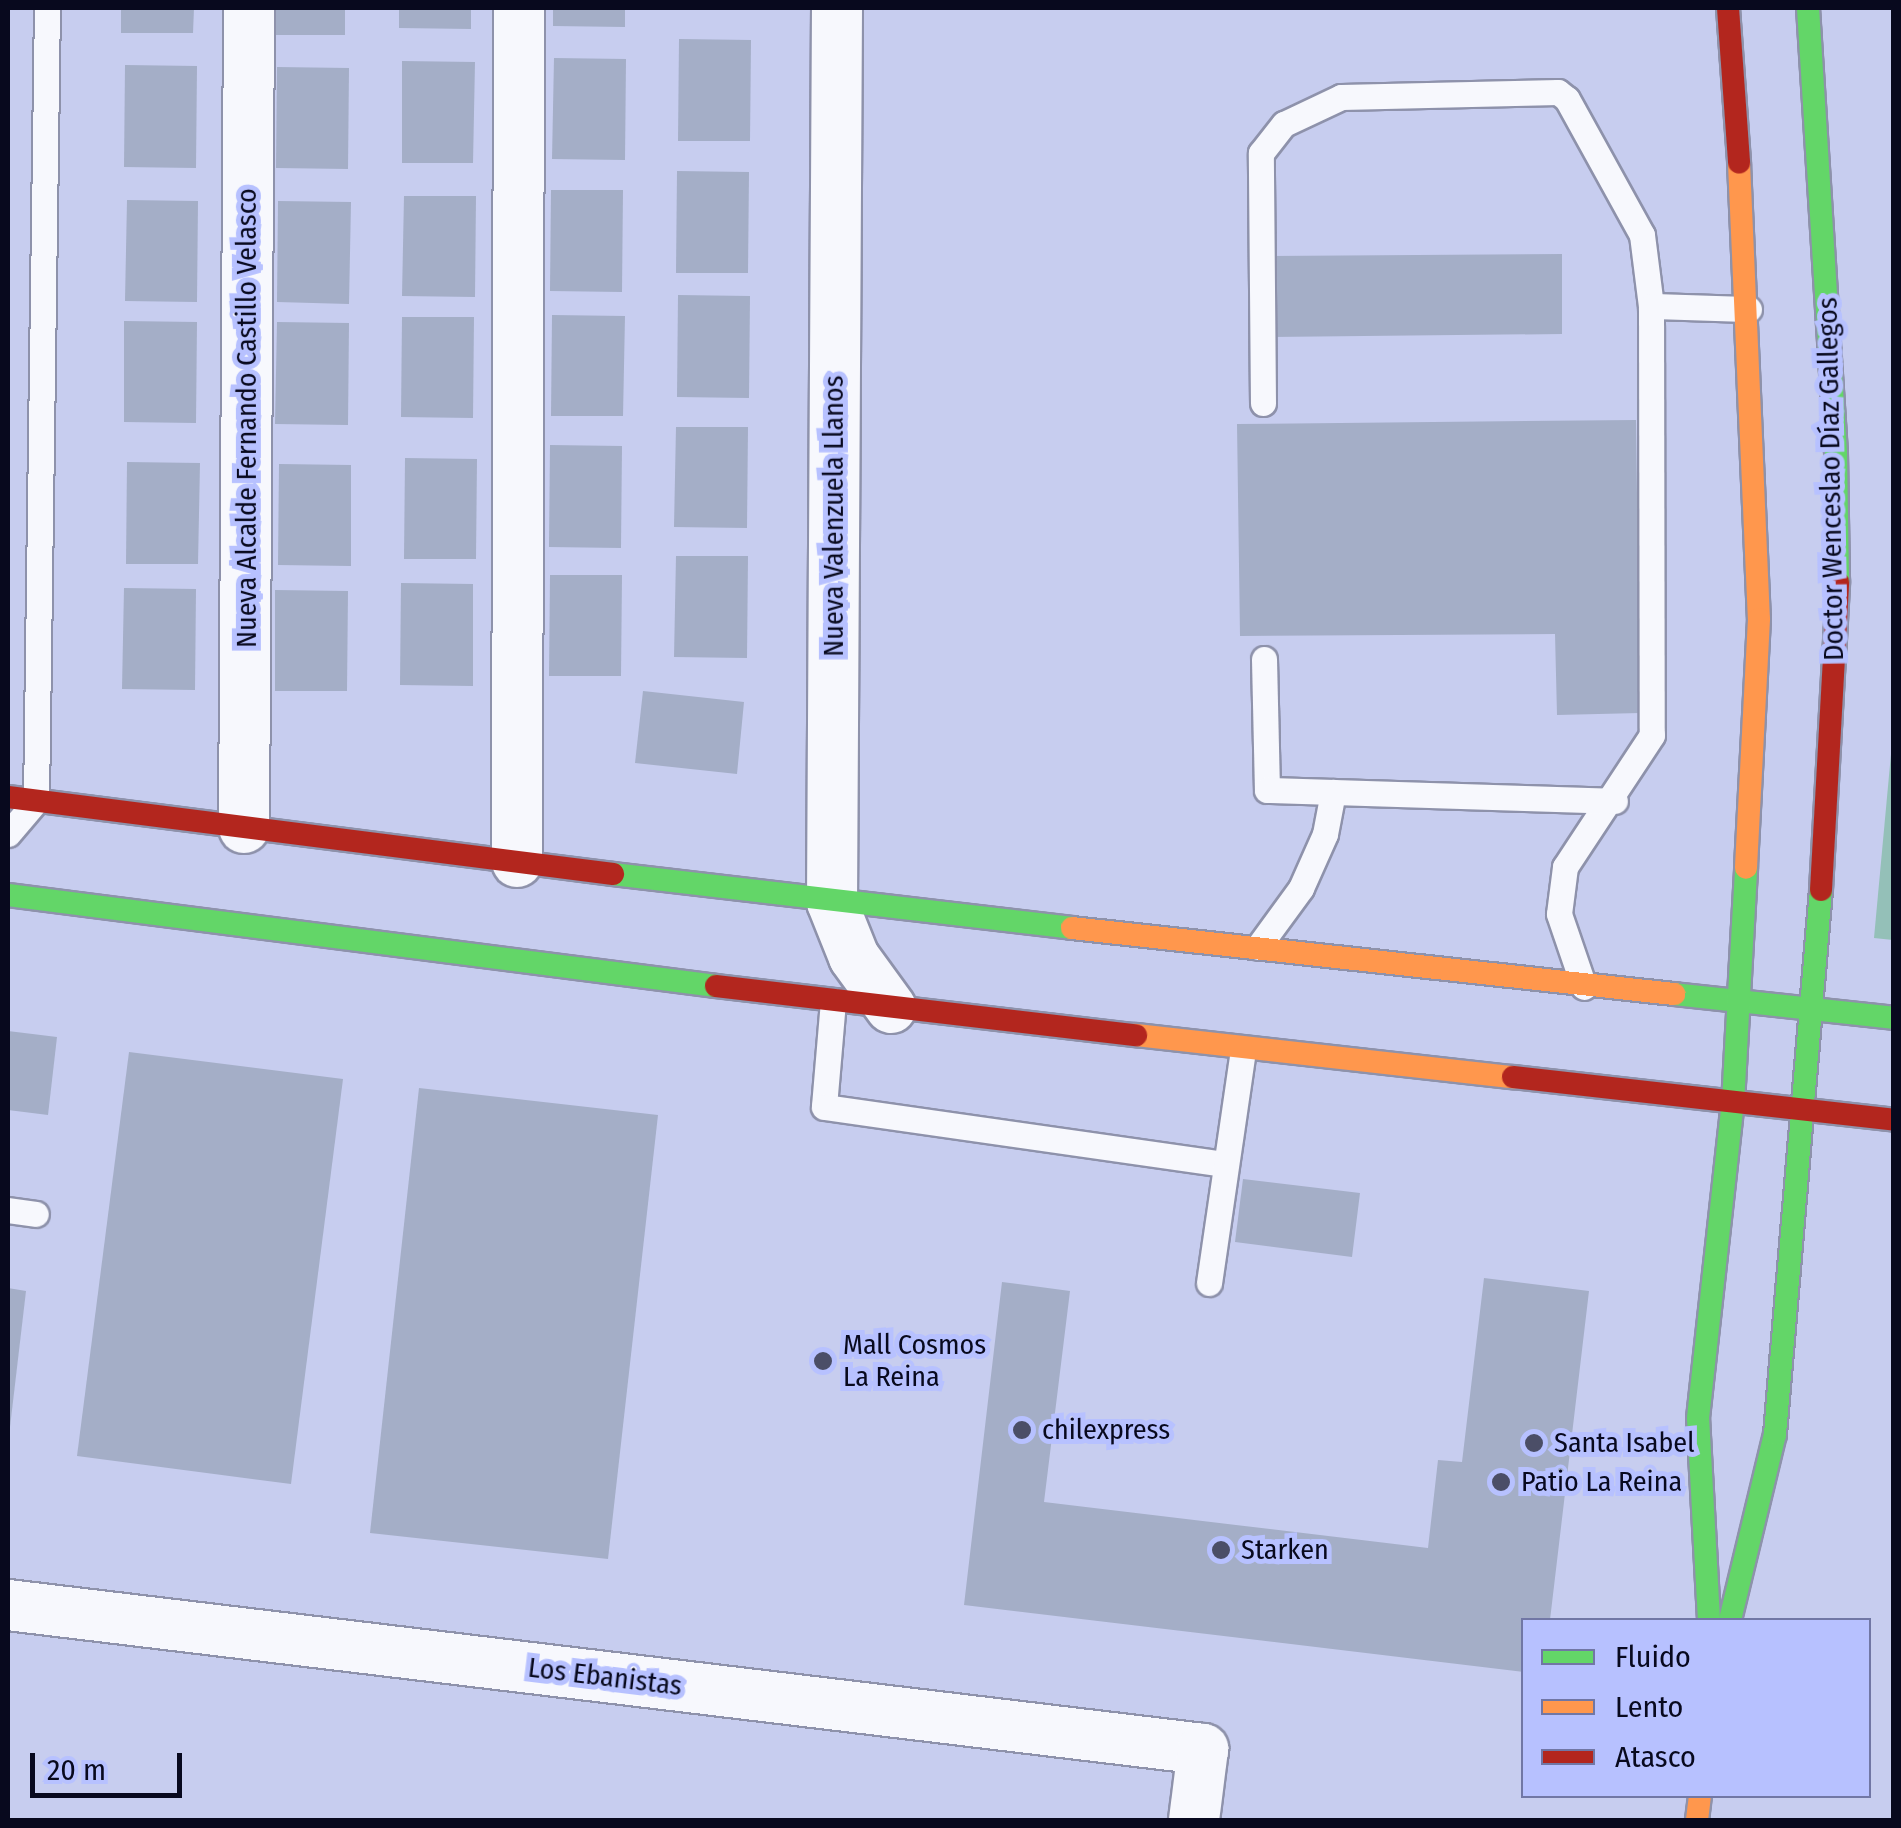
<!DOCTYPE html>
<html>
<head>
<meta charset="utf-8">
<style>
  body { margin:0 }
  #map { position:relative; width:1901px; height:1828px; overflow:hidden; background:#c7cdef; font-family:"Fira Sans Condensed",sans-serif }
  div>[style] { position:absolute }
  .green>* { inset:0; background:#94c0b8 }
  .building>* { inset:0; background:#a4aec7 }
  .roads { filter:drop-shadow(2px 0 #8e92ab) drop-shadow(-2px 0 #8e92ab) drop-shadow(0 2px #8e92ab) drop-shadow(0 -2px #8e92ab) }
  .lane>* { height:25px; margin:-12.5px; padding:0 12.5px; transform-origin:12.5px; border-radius:12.5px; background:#f7f8fd }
  .street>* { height:50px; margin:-25px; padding:0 25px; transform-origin:25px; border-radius:25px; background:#f7f8fd }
  .fast>* { height:22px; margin:-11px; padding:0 11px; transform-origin:11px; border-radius:11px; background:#63d668 }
  .slow>* { height:22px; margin:-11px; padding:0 11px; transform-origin:11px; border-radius:11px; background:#ff974d }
  .jam>* { height:22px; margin:-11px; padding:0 11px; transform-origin:11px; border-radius:11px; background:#b3261e }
  .dots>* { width:28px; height:28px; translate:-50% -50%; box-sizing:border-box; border:5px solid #b7c1ff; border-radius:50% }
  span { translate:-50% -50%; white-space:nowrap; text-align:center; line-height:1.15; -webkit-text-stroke:10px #b7c1ff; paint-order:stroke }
  .street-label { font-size:28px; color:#08091e }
  .poi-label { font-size:28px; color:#08091e }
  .left { translate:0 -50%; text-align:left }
  .frame { position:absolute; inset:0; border:10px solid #08091e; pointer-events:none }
  .legend { position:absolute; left:1521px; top:1618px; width:350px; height:180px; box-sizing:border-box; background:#b7c1ff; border:2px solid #7177a5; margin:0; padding:12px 18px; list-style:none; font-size:30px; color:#08091e }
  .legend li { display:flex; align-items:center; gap:20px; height:50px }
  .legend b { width:50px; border:2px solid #7177a5 }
  .scale { position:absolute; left:30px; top:1753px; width:152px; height:45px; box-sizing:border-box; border:5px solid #08091e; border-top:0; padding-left:12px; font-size:30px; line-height:35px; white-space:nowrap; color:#08091e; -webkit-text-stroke:8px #b7c1ff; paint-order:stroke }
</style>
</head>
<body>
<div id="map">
  <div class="green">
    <div style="clip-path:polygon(1891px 754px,1894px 757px,1893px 940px,1874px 938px)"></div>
  </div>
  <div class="building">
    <div style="clip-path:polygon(121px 8px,194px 8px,193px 33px,121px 33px)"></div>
    <div style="clip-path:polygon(274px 8px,345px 8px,345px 35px,273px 35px)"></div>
    <div style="clip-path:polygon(399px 8px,471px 8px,471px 29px,399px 28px)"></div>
    <div style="clip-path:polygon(553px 8px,625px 8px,625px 27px,553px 26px)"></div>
    <div style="clip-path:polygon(679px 39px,751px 40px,750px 141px,678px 141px)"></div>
    <div style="clip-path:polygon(554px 58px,626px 59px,625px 160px,552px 159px)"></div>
    <div style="clip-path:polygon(402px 61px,475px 62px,473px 163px,402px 163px)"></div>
    <div style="clip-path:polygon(125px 65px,197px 66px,196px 168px,124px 167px)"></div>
    <div style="clip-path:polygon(277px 67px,349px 68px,348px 169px,276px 168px)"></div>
    <div style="clip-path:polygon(677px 171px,749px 172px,748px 273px,676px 273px)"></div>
    <div style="clip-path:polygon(551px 190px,623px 190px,622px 292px,550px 291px)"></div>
    <div style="clip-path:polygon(404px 196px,476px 196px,475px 297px,402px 296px)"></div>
    <div style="clip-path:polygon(127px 200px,198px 201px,197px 302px,125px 301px)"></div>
    <div style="clip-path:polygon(278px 201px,351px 202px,349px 304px,277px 302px)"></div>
    <div style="clip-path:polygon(1562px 254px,1562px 334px,1271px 337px,1270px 256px)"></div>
    <div style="clip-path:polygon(678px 295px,750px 296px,749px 398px,677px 397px)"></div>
    <div style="clip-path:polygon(552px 315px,625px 316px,623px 416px,551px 416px)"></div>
    <div style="clip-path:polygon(402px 317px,474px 317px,473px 418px,401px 417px)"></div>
    <div style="clip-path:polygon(124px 321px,197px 322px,196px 423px,124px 422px)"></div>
    <div style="clip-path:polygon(277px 322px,349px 323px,348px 425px,275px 424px)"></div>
    <div style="clip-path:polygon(1636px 420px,1640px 713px,1557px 715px,1555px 634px,1240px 636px,1237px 424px)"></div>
    <div style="clip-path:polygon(676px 427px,748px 427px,747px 528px,674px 527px)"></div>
    <div style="clip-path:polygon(550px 445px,622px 446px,621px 548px,549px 547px)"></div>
    <div style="clip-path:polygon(405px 458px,477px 459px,476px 559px,404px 559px)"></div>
    <div style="clip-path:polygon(127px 462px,200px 463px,198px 564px,126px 564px)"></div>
    <div style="clip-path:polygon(279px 464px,351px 465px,351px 566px,278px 565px)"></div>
    <div style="clip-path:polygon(676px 556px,748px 556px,747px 658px,674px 657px)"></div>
    <div style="clip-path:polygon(550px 575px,622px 575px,621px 676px,549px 676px)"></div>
    <div style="clip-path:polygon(401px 583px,473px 584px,473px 686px,400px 685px)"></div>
    <div style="clip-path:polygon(124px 588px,196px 589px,195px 690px,122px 689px)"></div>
    <div style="clip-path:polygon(275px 590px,348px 591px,347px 691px,275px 691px)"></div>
    <div style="clip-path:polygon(643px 691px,744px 702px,737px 774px,635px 763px)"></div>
    <div style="clip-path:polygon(8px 1031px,57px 1037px,48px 1115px,8px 1110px)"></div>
    <div style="clip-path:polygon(129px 1052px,343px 1079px,291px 1484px,77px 1456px)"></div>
    <div style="clip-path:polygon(419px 1088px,658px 1115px,608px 1559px,370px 1533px)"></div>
    <div style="clip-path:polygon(1243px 1179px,1360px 1193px,1352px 1257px,1235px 1242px)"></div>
    <div style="clip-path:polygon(1484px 1278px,1589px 1291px,1550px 1620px,1524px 1620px,1524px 1672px,964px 1605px,1002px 1282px,1070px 1291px,1044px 1502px,1428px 1548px,1438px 1460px,1462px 1462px)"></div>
    <div style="clip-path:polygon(8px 1288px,26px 1291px,10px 1427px,8px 1427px)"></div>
  </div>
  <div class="roads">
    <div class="lane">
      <div style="left:1651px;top:306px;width:98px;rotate:1.8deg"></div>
      <div style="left:1263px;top:403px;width:250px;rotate:-90.5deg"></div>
      <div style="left:1261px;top:153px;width:37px;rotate:-52deg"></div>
      <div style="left:1284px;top:124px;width:63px;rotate:-25.3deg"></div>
      <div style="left:1341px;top:97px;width:217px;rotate:-1.3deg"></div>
      <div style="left:1558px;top:92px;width:11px;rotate:38deg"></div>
      <div style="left:1567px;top:99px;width:155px;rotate:61.1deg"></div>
      <div style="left:1642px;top:235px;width:72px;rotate:82.8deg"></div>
      <div style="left:1651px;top:306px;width:429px;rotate:89.9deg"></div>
      <div style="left:1652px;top:735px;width:158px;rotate:123.4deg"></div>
      <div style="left:1565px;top:867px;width:47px;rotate:97.3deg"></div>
      <div style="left:1559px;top:914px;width:77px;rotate:71.1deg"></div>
      <div style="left:1264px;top:659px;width:131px;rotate:88.7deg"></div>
      <div style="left:1267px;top:790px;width:348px;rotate:1.8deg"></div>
      <div style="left:8px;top:834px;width:43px;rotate:-49.7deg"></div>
      <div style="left:36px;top:801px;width:793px;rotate:-89.21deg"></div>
      <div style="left:1258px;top:947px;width:73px;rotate:-53.9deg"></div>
      <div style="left:1301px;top:888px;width:59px;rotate:-66deg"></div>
      <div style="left:1325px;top:834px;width:43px;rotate:-79.2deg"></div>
      <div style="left:833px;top:1001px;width:106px;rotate:94.9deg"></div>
      <div style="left:824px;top:1107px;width:405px;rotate:8.1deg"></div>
      <div style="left:8px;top:1210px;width:28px;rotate:8deg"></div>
      <div style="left:1209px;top:1283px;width:236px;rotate:-81.7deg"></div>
    </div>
    <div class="street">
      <div style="left:837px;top:8px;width:894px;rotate:90.32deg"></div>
      <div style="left:832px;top:902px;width:59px;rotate:68.2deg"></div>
      <div style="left:854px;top:957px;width:63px;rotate:54deg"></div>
      <div style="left:244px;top:828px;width:820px;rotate:-89.65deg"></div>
      <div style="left:517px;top:862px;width:854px;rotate:-89.87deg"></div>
      <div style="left:8px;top:1605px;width:1204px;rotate:6.87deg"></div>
      <div style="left:1203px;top:1749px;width:72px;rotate:97.2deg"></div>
    </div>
    <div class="fast">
      <div style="left:1808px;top:8px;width:446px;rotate:86.4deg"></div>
      <div style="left:1836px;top:453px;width:129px;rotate:89.1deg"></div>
      <div style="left:613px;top:874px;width:462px;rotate:6.7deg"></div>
      <div style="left:8px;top:895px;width:714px;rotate:7.32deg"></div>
      <div style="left:1674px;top:994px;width:221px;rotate:6.2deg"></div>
      <div style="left:1709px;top:1620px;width:202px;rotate:-93.1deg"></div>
      <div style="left:1698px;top:1418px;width:317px;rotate:-83.7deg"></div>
      <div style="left:1733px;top:1103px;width:235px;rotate:-86.8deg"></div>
      <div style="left:1730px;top:1620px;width:191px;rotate:-76.4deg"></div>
      <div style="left:1775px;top:1434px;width:546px;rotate:-85.17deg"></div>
    </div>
    <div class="slow">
      <div style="left:1739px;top:163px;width:456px;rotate:87.5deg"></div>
      <div style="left:1759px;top:619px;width:249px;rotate:93deg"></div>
      <div style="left:1072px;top:928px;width:606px;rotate:6.26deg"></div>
      <div style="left:1136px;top:1035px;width:379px;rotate:6.4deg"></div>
      <div style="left:1697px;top:1820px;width:24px;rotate:-83deg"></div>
    </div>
    <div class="jam">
      <div style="left:1728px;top:8px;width:155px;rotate:85.9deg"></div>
      <div style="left:8px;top:797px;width:610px;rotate:7.25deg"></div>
      <div style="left:1821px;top:890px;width:308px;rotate:-86.8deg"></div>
      <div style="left:716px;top:986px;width:423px;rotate:6.7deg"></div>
      <div style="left:1513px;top:1077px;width:383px;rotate:6.4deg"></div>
    </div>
  </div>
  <div class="dots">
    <div style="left:823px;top:1361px;background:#4b4e67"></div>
    <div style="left:1022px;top:1430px;background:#4b4e67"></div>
    <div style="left:1534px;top:1443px;background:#4b4e67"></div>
    <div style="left:1501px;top:1482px;background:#4b4e67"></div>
    <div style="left:1221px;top:1550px;background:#4b4e67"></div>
  </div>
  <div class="street-label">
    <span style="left:247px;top:418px;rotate:-90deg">Nueva Alcalde Fernando Castillo Velasco</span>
    <span style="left:1831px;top:479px;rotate:-91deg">Doctor Wenceslao Díaz Gallegos</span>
    <span style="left:834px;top:516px;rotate:-90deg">Nueva Valenzuela Llanos</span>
    <span style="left:605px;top:1677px;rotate:7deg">Los Ebanistas</span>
  </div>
  <div class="poi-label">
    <span class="left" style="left:843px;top:1361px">Mall Cosmos<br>La Reina</span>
    <span class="left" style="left:1042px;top:1430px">chilexpress</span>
    <span class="left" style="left:1554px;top:1443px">Santa Isabel</span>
    <span class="left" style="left:1521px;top:1482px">Patio La Reina</span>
    <span class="left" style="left:1241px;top:1550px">Starken</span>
  </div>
  <div class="frame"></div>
  <ul class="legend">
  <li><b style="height:12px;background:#63d668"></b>Fluido</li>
  <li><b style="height:12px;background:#ff974d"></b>Lento</li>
  <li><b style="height:12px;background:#b3261e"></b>Atasco</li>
  </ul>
  <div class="scale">20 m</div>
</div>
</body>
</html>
